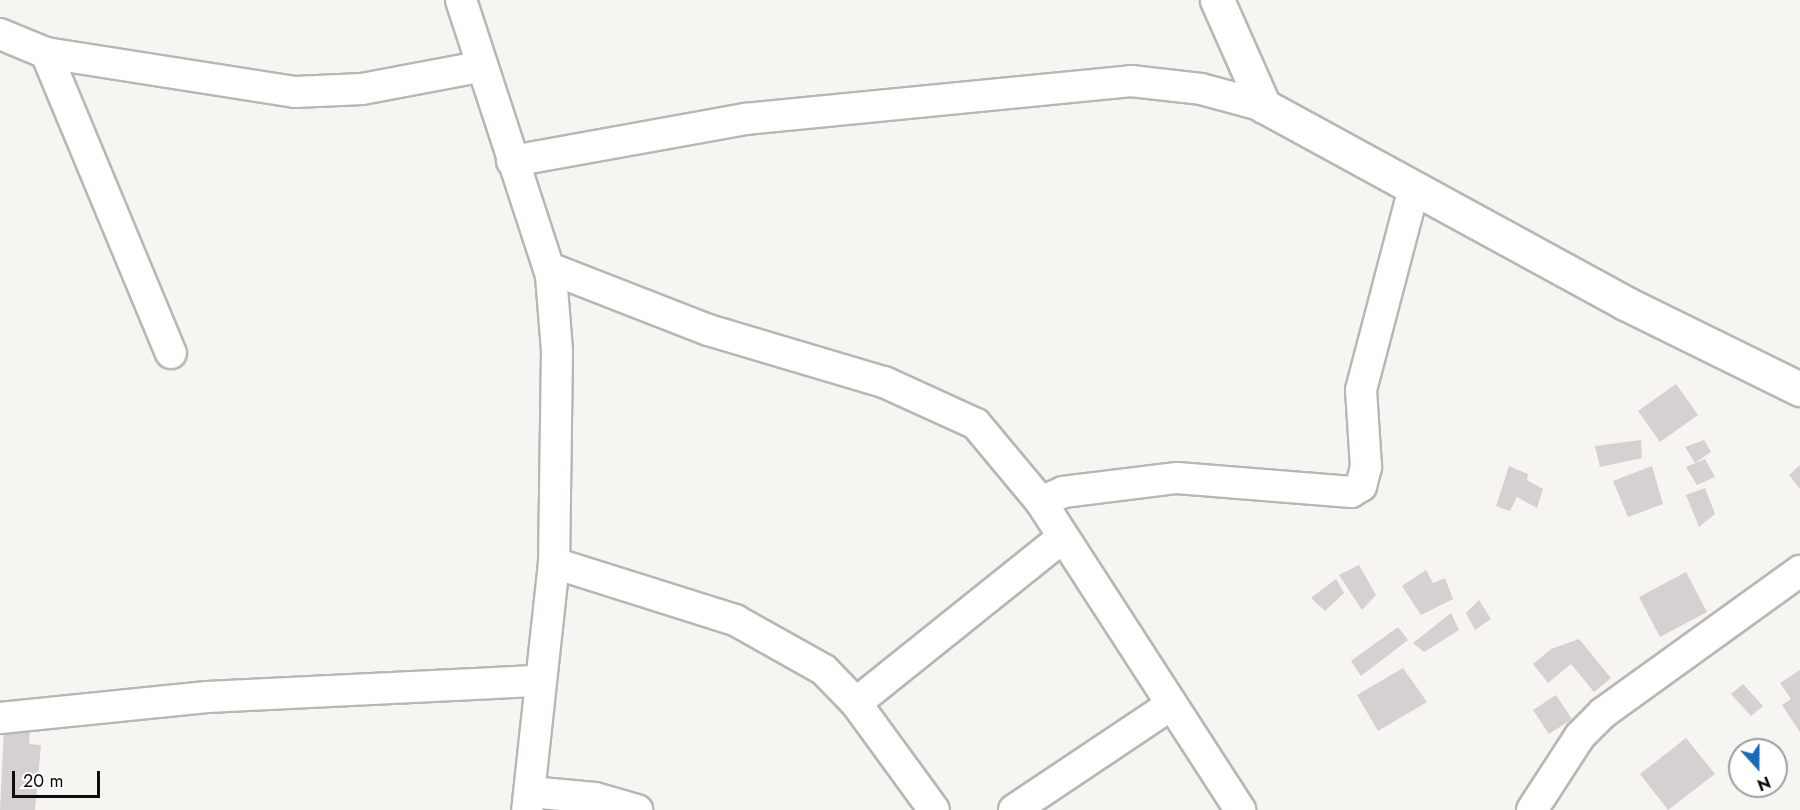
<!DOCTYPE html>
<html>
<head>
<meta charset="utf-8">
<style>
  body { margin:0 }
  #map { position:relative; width:1800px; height:810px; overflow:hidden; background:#f6f5f1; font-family:Jost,sans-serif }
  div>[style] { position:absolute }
  .building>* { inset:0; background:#d5d0d2 }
  .roads { filter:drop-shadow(2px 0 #b8b7b3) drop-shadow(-2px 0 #b8b7b3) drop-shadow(0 2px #b8b7b3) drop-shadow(0 -2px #b8b7b3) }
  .minor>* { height:30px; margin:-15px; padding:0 15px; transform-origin:15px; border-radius:15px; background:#fff }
  .tertiary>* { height:33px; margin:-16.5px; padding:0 16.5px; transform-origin:16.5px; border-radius:16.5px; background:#fff }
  span { translate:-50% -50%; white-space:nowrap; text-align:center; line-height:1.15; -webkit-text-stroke:5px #fff; paint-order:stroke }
  .north { position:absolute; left:1728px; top:738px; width:60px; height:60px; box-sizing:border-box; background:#fff; border:2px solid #9e9e9e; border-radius:50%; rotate:159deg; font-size:16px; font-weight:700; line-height:24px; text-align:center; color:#0d0d0c }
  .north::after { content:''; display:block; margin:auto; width:21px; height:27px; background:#1c69b8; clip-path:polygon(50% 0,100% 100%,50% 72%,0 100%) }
  .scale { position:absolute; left:12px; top:771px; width:88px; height:27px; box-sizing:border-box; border:3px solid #0d0d0c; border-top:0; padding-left:8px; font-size:18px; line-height:21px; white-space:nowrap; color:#0d0d0c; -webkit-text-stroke:4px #fff; paint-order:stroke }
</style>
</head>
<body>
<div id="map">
  <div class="building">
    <div style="clip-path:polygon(1676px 384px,1698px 415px,1660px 442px,1638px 411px)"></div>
    <div style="clip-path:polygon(1641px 440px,1642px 458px,1600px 467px,1595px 446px)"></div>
    <div style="clip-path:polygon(1704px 440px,1711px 452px,1695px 463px,1685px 447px)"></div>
    <div style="clip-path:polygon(1705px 459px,1715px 477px,1697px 485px,1686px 467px)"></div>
    <div style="clip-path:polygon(1800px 465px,1800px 489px,1789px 475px)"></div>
    <div style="clip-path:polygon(1509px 466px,1528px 474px,1527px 480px,1543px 489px,1537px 508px,1517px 497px,1510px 511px,1496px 506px)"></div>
    <div style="clip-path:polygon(1652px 466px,1663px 504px,1628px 517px,1613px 481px)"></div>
    <div style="clip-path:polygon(1705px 488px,1715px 514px,1699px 527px,1686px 495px)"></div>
    <div style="clip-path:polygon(1359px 565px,1376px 595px,1362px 610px,1339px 575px)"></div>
    <div style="clip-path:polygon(1426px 570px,1433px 583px,1445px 578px,1453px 599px,1421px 615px,1402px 586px)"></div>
    <div style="clip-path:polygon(1686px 572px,1707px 612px,1660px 637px,1639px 597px)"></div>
    <div style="clip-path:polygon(1336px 579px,1344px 593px,1325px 611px,1311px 598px)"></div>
    <div style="clip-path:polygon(1479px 600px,1491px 619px,1475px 630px,1466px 613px)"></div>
    <div style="clip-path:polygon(1451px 613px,1459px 630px,1424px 652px,1413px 643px)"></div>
    <div style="clip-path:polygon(1398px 627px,1408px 640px,1361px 676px,1351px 661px)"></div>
    <div style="clip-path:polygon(1579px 639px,1611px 678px,1594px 692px,1571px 664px,1548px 683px,1533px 664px,1551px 649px)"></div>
    <div style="clip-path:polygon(1403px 668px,1427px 702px,1378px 731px,1357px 695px)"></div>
    <div style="clip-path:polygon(1800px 670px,1800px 732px,1782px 705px,1791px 699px,1780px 683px)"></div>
    <div style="clip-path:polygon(1743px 684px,1763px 706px,1751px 716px,1731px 694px)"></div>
    <div style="clip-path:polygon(1556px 695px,1572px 719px,1549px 734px,1533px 710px)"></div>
    <div style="clip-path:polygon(4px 728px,30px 730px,29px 744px,41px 745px,35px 810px,0 810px)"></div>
    <div style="clip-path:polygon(1686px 738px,1715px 774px,1668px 810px,1640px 774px)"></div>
  </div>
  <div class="roads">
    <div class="minor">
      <div style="left:461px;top:0;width:290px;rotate:71.9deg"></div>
      <div style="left:551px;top:276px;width:75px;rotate:85.4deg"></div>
      <div style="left:557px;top:351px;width:212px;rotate:90.8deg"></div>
      <div style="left:554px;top:563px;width:248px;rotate:96.2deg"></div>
      <div style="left:0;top:34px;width:50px;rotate:22.4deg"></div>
      <div style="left:46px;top:53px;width:252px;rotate:8.9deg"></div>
      <div style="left:295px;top:92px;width:67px;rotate:-2.6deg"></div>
      <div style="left:362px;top:89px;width:119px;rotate:-10.6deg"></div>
      <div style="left:46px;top:53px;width:325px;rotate:67.4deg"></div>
      <div style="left:512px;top:161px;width:237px;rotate:-10.2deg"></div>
      <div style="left:745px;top:119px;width:388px;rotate:-5.6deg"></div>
      <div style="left:1131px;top:81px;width:70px;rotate:6.5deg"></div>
      <div style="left:1201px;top:89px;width:65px;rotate:15.1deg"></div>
      <div style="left:549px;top:268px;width:171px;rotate:21.3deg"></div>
      <div style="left:708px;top:330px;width:184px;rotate:16.5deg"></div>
      <div style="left:884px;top:382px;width:101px;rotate:24.5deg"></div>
      <div style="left:976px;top:424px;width:102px;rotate:50.2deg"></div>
      <div style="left:1041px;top:502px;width:367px;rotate:57.1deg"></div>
      <div style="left:1041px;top:502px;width:24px;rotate:-24deg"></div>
      <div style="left:1063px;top:492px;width:115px;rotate:-7deg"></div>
      <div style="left:1177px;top:478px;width:175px;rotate:4.6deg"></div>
      <div style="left:1351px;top:492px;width:12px;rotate:-31deg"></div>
      <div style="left:1361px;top:486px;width:20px;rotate:-75deg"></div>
      <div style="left:1366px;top:467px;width:77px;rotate:-93.7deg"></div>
      <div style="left:1361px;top:390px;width:209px;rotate:-75.3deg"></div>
      <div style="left:554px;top:563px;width:190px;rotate:17.5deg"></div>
      <div style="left:735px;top:620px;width:102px;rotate:29.3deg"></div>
      <div style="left:824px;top:670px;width:46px;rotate:45.9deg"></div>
      <div style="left:856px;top:703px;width:132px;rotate:53.9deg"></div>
      <div style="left:856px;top:703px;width:265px;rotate:-38.7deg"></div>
      <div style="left:0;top:718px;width:208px;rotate:-5.8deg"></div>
      <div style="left:207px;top:697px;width:333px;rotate:-2.8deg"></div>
      <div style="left:530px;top:792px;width:65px;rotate:5.3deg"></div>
      <div style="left:595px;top:798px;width:44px;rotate:15.9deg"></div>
      <div style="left:1014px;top:810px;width:189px;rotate:-33.8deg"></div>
      <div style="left:1532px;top:810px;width:88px;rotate:-57deg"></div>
      <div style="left:1580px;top:736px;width:33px;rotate:-45deg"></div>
      <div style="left:1603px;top:713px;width:243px;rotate:-35.8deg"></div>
    </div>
    <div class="tertiary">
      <div style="left:1217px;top:0;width:116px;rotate:66.1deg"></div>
      <div style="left:1264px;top:106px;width:411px;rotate:28.6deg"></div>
      <div style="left:1625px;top:303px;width:195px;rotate:26.2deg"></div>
    </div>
  </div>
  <div class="north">N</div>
  <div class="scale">20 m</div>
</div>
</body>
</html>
